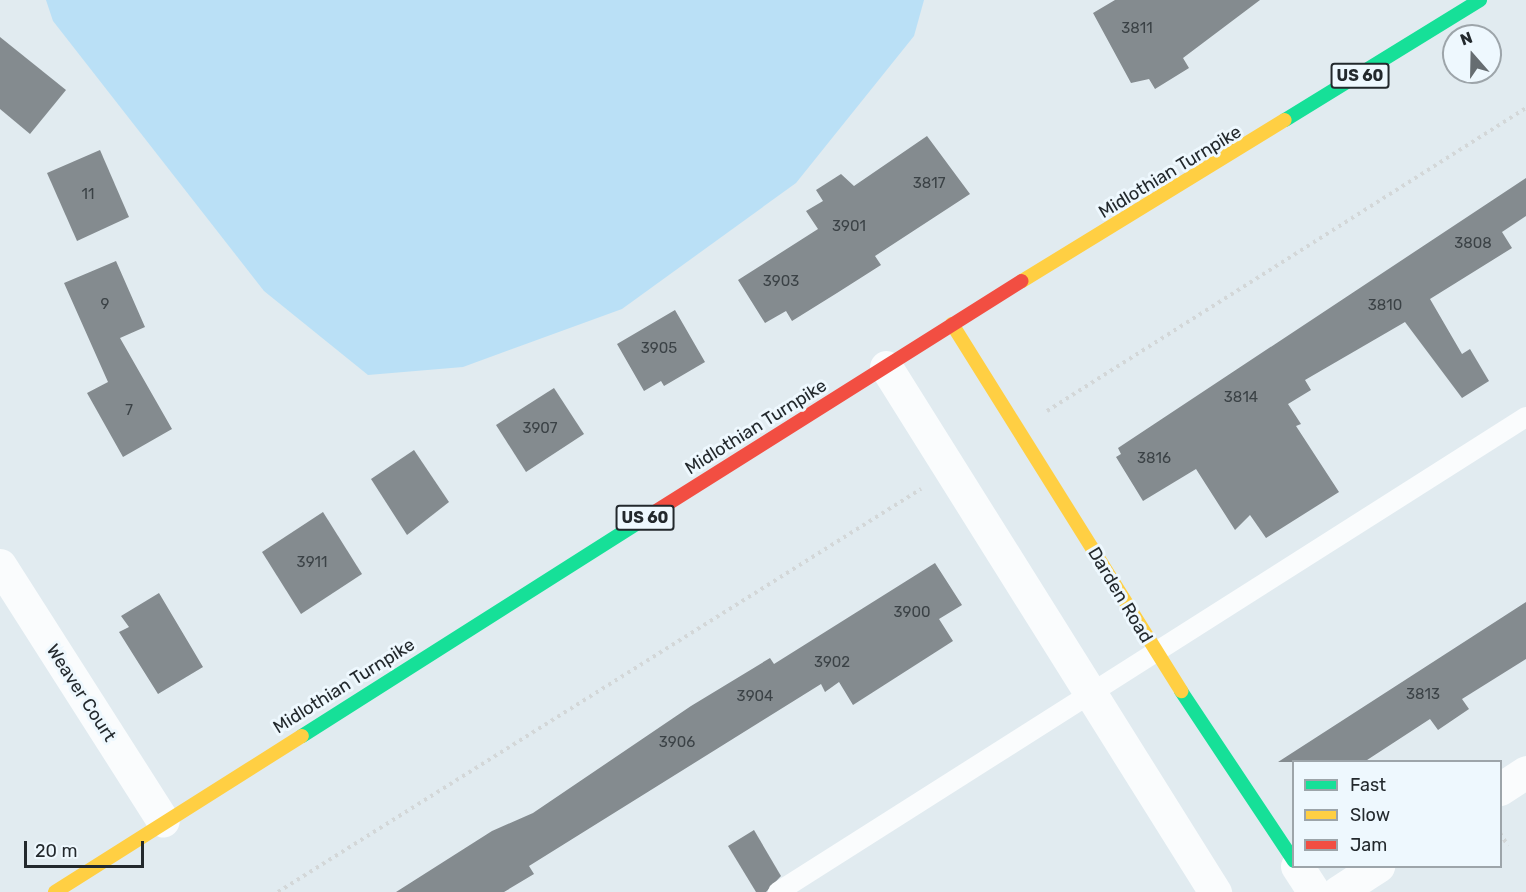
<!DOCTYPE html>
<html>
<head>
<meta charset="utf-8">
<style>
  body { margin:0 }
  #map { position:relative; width:1526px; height:892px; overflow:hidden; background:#e1ebf0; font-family:Rubik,sans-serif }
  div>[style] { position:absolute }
  .green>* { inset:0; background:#bae0f6 }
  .building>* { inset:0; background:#848b8f }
  .path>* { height:4px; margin-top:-2px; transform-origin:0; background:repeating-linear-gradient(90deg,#d3d7d8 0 3px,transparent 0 7.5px) }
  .lane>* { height:20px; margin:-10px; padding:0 10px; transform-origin:10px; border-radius:10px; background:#fafcfd }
  .street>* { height:33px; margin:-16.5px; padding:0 16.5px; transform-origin:16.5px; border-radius:16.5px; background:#fafcfd }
  .fast>* { height:14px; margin:-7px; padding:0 7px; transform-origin:7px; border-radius:7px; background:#16e098 }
  .slow>* { height:14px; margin:-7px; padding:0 7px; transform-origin:7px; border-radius:7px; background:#ffcf43 }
  .jam>* { height:14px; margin:-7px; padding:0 7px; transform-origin:7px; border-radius:7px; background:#f24e42 }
  span { translate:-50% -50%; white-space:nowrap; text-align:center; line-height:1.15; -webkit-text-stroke:6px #eef8fe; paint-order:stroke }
  .number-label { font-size:15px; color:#3b4246 }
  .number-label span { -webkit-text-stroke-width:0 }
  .shield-label span { padding:2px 4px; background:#eef8fe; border:2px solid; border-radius:4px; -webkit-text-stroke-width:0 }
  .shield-label { font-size:16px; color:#23292d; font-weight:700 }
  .street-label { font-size:18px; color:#23292d }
  .legend { position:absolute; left:1292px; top:760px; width:210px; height:108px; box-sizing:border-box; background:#eef8fe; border:2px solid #9da5aa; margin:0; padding:8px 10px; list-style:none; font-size:18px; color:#23292d }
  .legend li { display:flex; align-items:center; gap:12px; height:30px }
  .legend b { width:30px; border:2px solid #9da5aa }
  .north { position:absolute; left:1442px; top:24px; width:60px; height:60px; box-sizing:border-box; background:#eef8fe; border:2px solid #9da5aa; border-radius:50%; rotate:340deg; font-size:16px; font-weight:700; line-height:24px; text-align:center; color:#23292d }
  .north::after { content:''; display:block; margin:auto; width:21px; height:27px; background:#666d71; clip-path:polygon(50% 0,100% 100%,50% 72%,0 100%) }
  .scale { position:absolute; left:24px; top:841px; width:120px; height:27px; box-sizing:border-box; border:3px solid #23292d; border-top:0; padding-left:8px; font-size:18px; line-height:21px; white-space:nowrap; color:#23292d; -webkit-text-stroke:4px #eef8fe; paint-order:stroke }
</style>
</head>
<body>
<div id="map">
  <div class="green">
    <div style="clip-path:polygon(46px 0,924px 0,914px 36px,796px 183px,622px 309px,463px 367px,368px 375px,264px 291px,53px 21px)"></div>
  </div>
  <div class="building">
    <div style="clip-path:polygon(1115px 0,1260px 0,1183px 58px,1189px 68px,1155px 89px,1149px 79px,1131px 83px,1093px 13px)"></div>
    <div style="clip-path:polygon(0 37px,66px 90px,30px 134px,0 109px)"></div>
    <div style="clip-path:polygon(927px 136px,970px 194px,875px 256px,881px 265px,837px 293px,792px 321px,786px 311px,765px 323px,738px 280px,818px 229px,806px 211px,823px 201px,816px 190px,841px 174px,854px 186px)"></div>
    <div style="clip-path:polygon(100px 150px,129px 217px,77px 241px,47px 173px)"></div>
    <div style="clip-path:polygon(1526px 178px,1526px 216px,1502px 232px,1512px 248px,1430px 299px,1462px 354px,1470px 349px,1489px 381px,1462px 398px,1405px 322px,1305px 380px,1311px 390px,1288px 404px,1301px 424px,1296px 426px,1339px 492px,1266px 538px,1250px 515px,1235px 530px,1196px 469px,1143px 501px,1116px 457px,1121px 454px,1118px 448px)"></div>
    <div style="clip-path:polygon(116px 261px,145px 327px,120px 338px,172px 429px,123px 457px,87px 393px,108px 382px,64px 283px)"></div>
    <div style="clip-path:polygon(675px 310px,705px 362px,664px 386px,661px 381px,644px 391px,617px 344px)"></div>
    <div style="clip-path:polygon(554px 388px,584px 434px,526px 472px,496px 425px)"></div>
    <div style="clip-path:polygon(414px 450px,449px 502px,407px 535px,371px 479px)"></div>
    <div style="clip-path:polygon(323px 512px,362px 574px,301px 614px,262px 552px)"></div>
    <div style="clip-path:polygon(935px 563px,962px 605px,939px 619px,953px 641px,853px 705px,839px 682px,825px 692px,821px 684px,529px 866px,534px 874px,504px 892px,396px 892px,492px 831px,533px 813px,691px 706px,770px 658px,774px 664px)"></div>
    <div style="clip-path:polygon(159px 593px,203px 667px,158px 694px,119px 632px,129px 627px,121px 616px)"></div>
    <div style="clip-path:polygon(1526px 602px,1526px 659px,1462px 699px,1469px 709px,1438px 730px,1430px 719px,1364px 762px,1278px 762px)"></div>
    <div style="clip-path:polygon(754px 830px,781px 876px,766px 892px,756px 892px,728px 846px)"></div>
  </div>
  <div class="path">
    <div style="left:1047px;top:411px;width:567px;rotate:-32.32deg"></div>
    <div style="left:1500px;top:833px;width:15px;rotate:58deg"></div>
    <div style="left:278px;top:892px;width:759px;rotate:-32.08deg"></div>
  </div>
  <div class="lane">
    <div style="left:778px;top:892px;width:886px;rotate:-32.42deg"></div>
  </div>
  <div class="street">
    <div style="left:886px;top:367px;width:620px;rotate:57.93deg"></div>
    <div style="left:0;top:565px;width:303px;rotate:57.5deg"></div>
    <div style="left:1500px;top:789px;width:31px;rotate:-33deg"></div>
    <div style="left:1297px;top:866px;width:31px;rotate:57deg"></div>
    <div style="left:1338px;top:892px;width:48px;rotate:-33deg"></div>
  </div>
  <div class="fast">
    <div style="left:1285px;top:120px;width:229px;rotate:-31.6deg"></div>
    <div style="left:1181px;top:691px;width:204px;rotate:56.4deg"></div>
    <div style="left:302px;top:736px;width:412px;rotate:-32.4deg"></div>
  </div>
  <div class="slow">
    <div style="left:1022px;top:281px;width:308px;rotate:-31.5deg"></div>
    <div style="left:952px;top:324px;width:433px;rotate:58deg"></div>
    <div style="left:55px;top:892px;width:292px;rotate:-32.3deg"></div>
  </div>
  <div class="jam">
    <div style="left:650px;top:515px;width:439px;rotate:-32.2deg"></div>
  </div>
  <div class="number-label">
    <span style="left:1137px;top:29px">3811</span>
    <span style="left:929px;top:184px">3817</span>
    <span style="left:88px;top:195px">11</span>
    <span style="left:849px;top:227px">3901</span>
    <span style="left:1473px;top:244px">3808</span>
    <span style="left:781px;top:282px">3903</span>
    <span style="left:105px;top:305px">9</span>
    <span style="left:1385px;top:306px">3810</span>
    <span style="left:659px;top:349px">3905</span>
    <span style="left:1241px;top:398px">3814</span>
    <span style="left:129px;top:411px">7</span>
    <span style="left:540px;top:429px">3907</span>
    <span style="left:1154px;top:459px">3816</span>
    <span style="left:312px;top:563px">3911</span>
    <span style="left:912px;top:613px">3900</span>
    <span style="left:832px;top:663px">3902</span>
    <span style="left:1423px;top:695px">3813</span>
    <span style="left:755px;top:697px">3904</span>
    <span style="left:677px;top:743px">3906</span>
  </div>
  <div class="shield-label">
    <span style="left:1360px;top:76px">US 60</span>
    <span style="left:645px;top:518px">US 60</span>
  </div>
  <div class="street-label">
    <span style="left:1170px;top:172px;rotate:-31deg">Midlothian Turnpike</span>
    <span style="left:756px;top:427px;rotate:-32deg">Midlothian Turnpike</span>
    <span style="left:1120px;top:595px;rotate:59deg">Darden Road</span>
    <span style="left:344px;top:686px;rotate:-32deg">Midlothian Turnpike</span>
    <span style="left:81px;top:693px;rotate:57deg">Weaver Court</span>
  </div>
  <ul class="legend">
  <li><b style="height:8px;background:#16e098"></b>Fast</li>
  <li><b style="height:8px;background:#ffcf43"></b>Slow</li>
  <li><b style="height:8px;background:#f24e42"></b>Jam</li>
  </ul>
  <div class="north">N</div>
  <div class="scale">20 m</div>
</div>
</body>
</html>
